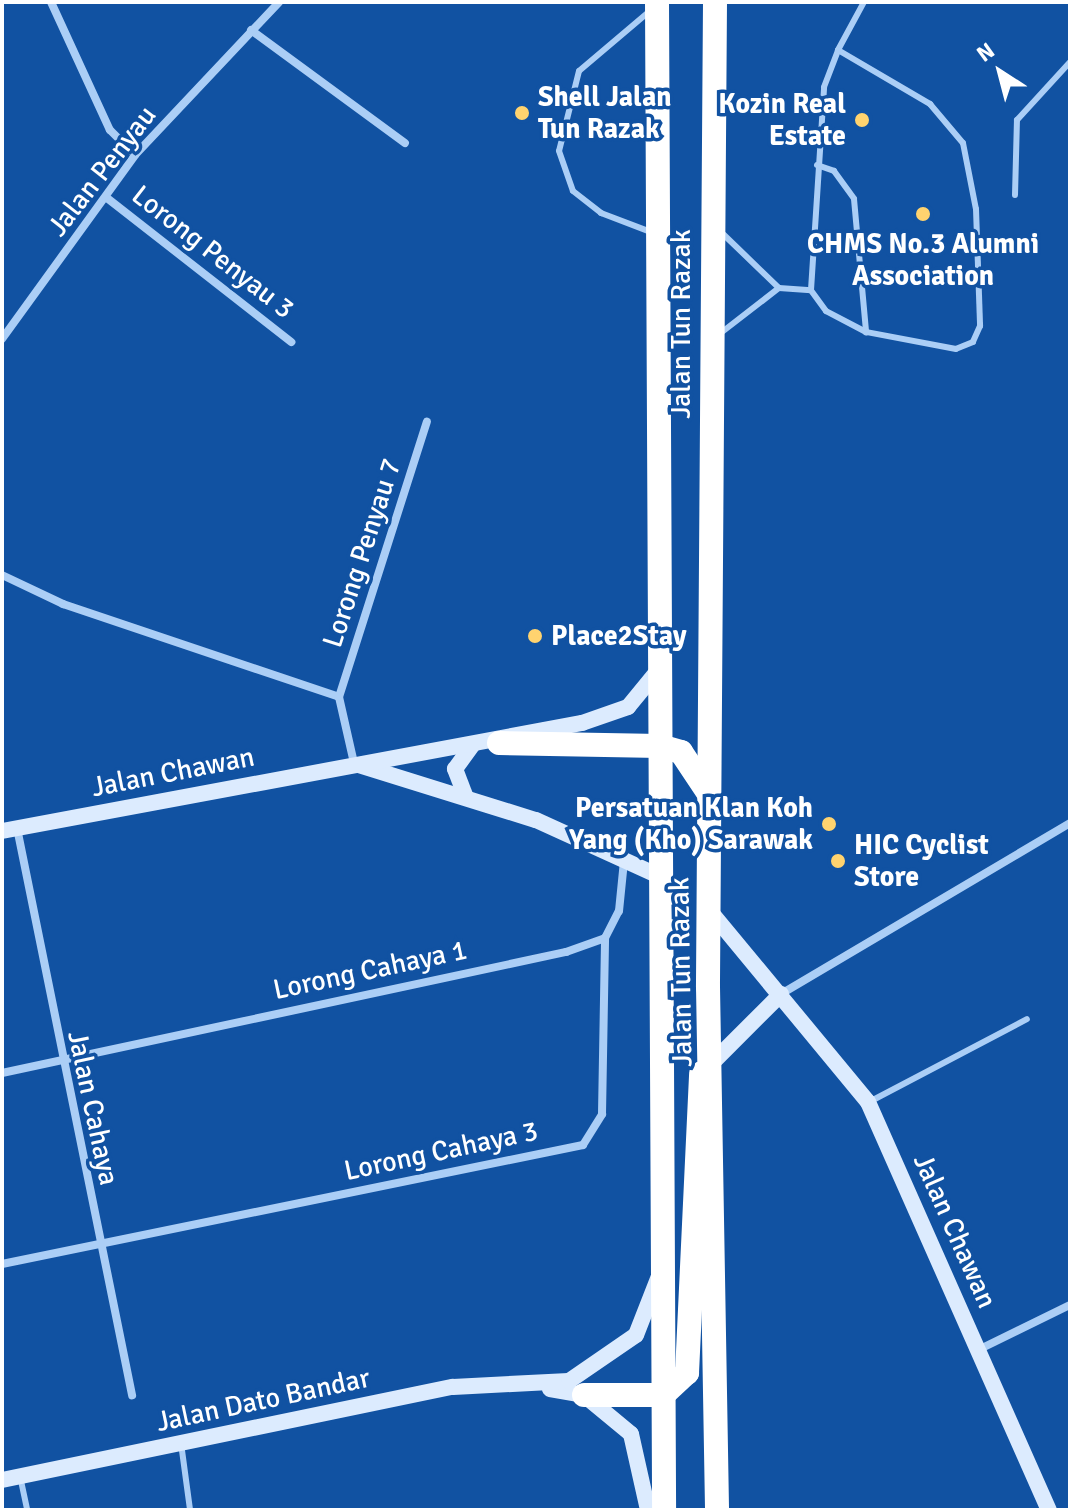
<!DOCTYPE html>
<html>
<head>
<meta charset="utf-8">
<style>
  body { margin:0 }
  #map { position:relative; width:1072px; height:1512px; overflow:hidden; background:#1152a2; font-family:Signika,sans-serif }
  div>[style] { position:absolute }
  .lane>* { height:6px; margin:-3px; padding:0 3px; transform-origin:3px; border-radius:3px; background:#abcef6 }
  .street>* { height:8px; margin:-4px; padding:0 4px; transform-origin:4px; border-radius:4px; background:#abcef6 }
  .secondary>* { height:16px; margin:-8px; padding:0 8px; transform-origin:8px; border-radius:8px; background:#dcebfe }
  .highway>* { height:24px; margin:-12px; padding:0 12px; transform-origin:12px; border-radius:12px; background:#fff }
  .dots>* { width:22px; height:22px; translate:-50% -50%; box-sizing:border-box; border:4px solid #1152a2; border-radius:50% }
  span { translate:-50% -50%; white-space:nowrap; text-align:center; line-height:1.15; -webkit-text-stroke:7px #1152a2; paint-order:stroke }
  .poi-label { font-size:28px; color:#fff; font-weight:700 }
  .left { translate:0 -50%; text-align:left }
  .right { translate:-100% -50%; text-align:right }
  .street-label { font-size:28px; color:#fff }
  .frame { position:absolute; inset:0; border:4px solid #fff; pointer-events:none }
  .north { position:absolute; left:960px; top:32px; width:80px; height:80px; -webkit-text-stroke:6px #1152a2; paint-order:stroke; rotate:324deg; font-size:22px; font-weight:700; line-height:32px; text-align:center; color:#fff }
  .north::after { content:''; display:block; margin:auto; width:28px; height:36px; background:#fff; clip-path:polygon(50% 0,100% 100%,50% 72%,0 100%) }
</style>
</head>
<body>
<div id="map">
  <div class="lane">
    <div style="left:651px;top:10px;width:94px;rotate:139.7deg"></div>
    <div style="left:579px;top:71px;width:82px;rotate:104deg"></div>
    <div style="left:559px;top:151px;width:42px;rotate:70.7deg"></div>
    <div style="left:573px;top:191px;width:36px;rotate:38deg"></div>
    <div style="left:601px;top:213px;width:53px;rotate:20.8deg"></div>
    <div style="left:838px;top:50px;width:107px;rotate:30.4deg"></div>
    <div style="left:930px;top:104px;width:51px;rotate:49.8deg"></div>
    <div style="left:963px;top:143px;width:67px;rotate:78.9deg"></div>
    <div style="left:976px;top:209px;width:117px;rotate:88deg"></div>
    <div style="left:980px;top:326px;width:17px;rotate:114deg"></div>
    <div style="left:973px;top:342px;width:18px;rotate:158deg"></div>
    <div style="left:956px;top:349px;width:92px;rotate:-169.3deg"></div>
    <div style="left:866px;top:332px;width:45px;rotate:-152.3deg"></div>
    <div style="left:826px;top:311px;width:26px;rotate:-126deg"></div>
    <div style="left:811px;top:290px;width:203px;rotate:-86.3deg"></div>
    <div style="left:824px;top:87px;width:40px;rotate:-69deg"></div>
    <div style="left:838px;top:50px;width:55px;rotate:-61.6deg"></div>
    <div style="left:817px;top:165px;width:18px;rotate:19deg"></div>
    <div style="left:834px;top:171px;width:34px;rotate:54deg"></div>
    <div style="left:854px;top:199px;width:134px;rotate:84.8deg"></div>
    <div style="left:1015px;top:195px;width:75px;rotate:-88.5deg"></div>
    <div style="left:1017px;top:120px;width:79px;rotate:-47.6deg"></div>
    <div style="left:722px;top:233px;width:79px;rotate:44deg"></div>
    <div style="left:779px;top:288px;width:32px;rotate:4deg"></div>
    <div style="left:722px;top:332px;width:72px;rotate:-37.7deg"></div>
    <div style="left:871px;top:1101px;width:176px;rotate:-27.7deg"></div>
    <div style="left:181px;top:1443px;width:68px;rotate:82.3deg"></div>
    <div style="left:20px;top:1476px;width:35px;rotate:78deg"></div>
  </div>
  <div class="street">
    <div style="left:51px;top:2px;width:141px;rotate:65.3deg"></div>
    <div style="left:110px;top:130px;width:35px;rotate:45deg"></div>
    <div style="left:251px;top:30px;width:191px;rotate:36.3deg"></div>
    <div style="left:107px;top:198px;width:234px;rotate:38deg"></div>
    <div style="left:2px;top:339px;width:227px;rotate:-54.1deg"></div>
    <div style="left:135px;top:155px;width:210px;rotate:-46.7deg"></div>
    <div style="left:2px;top:575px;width:68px;rotate:25.4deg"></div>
    <div style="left:63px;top:604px;width:291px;rotate:18.6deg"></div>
    <div style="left:339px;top:697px;width:289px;rotate:-72.3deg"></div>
    <div style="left:339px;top:697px;width:68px;rotate:77.2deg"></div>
    <div style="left:17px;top:828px;width:579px;rotate:78.53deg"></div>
    <div style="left:781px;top:994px;width:336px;rotate:-30.6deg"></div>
    <div style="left:2px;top:1073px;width:577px;rotate:-12.11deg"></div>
    <div style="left:566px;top:952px;width:41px;rotate:-19.7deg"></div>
    <div style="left:605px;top:938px;width:30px;rotate:-63deg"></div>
    <div style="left:619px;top:911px;width:50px;rotate:-84.3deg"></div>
    <div style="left:2px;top:1264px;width:593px;rotate:-11.58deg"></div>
    <div style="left:583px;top:1145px;width:36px;rotate:-58deg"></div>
    <div style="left:602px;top:1114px;width:176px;rotate:-89deg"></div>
    <div style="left:980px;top:1349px;width:100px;rotate:-26.1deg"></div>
  </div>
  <div class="secondary">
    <div style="left:359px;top:765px;width:185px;rotate:17.3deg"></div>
    <div style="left:536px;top:820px;width:140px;rotate:24.5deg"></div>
    <div style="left:465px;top:795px;width:28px;rotate:-111deg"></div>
    <div style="left:455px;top:769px;width:29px;rotate:-54deg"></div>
    <div style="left:2px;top:831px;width:590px;rotate:-10.55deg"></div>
    <div style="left:582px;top:723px;width:49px;rotate:-19.2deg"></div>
    <div style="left:628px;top:707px;width:50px;rotate:-50.6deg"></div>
    <div style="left:710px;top:911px;width:248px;rotate:50.4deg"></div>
    <div style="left:868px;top:1102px;width:446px;rotate:66.1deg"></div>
    <div style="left:711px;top:1064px;width:99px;rotate:-45deg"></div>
    <div style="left:550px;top:1389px;width:35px;rotate:10deg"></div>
    <div style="left:584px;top:1395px;width:61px;rotate:39.7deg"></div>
    <div style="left:631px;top:1434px;width:78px;rotate:77.4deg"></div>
    <div style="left:2px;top:1480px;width:460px;rotate:-11.7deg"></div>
    <div style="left:453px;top:1387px;width:116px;rotate:-3deg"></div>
    <div style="left:569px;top:1381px;width:81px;rotate:-34.5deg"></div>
    <div style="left:636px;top:1335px;width:63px;rotate:-68.7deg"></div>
  </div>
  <div class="highway">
    <div style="left:657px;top:2px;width:1508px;rotate:89.73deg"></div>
    <div style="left:715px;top:2px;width:985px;rotate:90.41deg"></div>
    <div style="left:708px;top:987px;width:523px;rotate:89.01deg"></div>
    <div style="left:499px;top:743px;width:161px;rotate:1.1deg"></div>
    <div style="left:660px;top:746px;width:22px;rotate:16deg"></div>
    <div style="left:681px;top:752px;width:50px;rotate:56.3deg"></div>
    <div style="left:584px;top:1395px;width:79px"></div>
    <div style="left:663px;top:1395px;width:33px;rotate:-43deg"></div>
    <div style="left:687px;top:1373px;width:300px;rotate:-87.3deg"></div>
  </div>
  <div class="dots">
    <div style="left:522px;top:113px;background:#ffd36f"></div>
    <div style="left:862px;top:120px;background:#ffd36f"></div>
    <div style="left:923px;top:214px;background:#ffd36f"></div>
    <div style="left:535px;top:636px;background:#ffd36f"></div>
    <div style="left:829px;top:824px;background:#ffd36f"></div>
    <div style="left:838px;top:861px;background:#ffd36f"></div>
  </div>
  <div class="poi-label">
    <span class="left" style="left:538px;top:113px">Shell Jalan<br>Tun Razak</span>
    <span class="right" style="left:846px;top:120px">Kozin Real<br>Estate</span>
    <span style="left:923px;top:260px">CHMS No.3 Alumni<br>Association</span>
    <span class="left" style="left:551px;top:636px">Place2Stay</span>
    <span class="right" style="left:813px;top:824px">Persatuan Klan Koh<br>Yang (Kho) Sarawak</span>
    <span class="left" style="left:854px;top:861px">HIC Cyclist<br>Store</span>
  </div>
  <div class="street-label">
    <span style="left:102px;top:171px;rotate:-52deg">Jalan Penyau</span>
    <span style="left:213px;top:252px;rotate:38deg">Lorong Penyau 3</span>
    <span style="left:681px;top:324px;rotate:-90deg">Jalan Tun Razak</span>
    <span style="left:362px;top:553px;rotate:-72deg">Lorong Penyau 7</span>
    <span style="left:173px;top:772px;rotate:-11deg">Jalan Chawan</span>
    <span style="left:370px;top:970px;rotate:-12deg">Lorong Cahaya 1</span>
    <span style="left:681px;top:972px;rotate:-91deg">Jalan Tun Razak</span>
    <span style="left:93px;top:1108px;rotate:78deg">Jalan Cahaya</span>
    <span style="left:441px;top:1151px;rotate:-12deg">Lorong Cahaya 3</span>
    <span style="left:955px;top:1231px;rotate:66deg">Jalan Chawan</span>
    <span style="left:263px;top:1400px;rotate:-12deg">Jalan Dato Bandar</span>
  </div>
  <div class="frame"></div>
  <div class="north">N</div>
</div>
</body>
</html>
